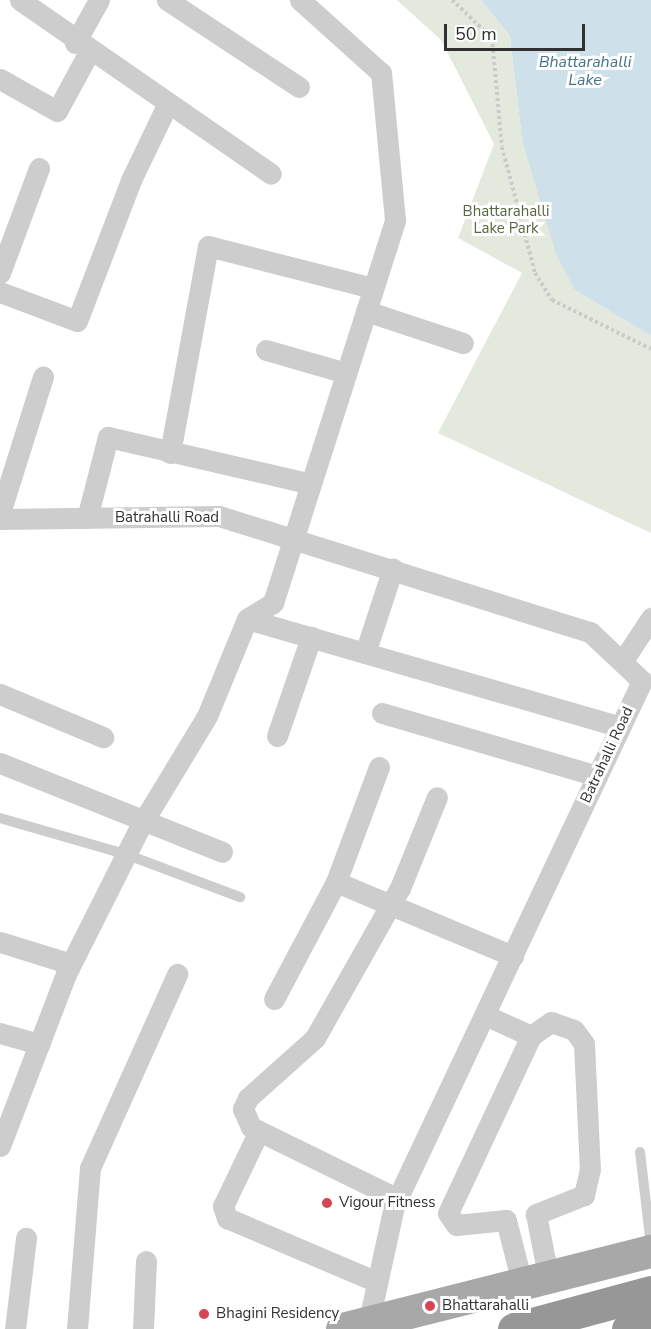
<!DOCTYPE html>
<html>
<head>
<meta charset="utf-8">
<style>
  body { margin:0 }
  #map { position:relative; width:651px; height:1329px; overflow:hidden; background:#fff; font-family:"Nunito Sans",sans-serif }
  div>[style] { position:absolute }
  .green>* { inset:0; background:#e3e9dd }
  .water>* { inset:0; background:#cee0e9 }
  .path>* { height:4px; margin-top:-2px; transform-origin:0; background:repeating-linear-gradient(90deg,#cacaca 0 3px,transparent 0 6px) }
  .lane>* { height:10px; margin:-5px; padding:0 5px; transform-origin:5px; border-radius:5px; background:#cdcdcd }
  .street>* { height:21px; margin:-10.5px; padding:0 10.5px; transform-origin:10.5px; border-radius:10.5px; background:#cdcdcd }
  .primary>* { height:33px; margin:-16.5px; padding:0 16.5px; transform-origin:16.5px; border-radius:16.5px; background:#a8a8a8 }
  .highway>* { height:33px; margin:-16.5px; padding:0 16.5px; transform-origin:16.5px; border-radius:16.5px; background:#979797 }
  .dots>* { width:16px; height:16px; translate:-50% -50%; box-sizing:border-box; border:3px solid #fff; border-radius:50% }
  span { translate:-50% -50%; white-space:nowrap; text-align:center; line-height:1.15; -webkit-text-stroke:6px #fff; paint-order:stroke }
  .park-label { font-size:15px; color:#556841 }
  .street-label { font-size:15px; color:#303030 }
  .poi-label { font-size:15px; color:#303030 }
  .left { translate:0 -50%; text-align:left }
  .water-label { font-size:16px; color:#45728b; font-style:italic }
  .scale { position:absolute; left:444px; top:24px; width:141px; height:27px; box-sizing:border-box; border:3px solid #303030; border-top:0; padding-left:8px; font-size:18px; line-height:21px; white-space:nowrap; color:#303030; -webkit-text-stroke:4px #fff; paint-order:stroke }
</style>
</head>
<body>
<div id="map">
  <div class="green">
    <div style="clip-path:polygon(397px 0,481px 0,510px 36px,522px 140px,575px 290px,651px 336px,651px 533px,438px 433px,522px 273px,458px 238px,494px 144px,441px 40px)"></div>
  </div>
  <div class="water">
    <div style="clip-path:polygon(481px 0,651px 0,651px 336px,575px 290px,556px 254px,522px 140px,510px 36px)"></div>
  </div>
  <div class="path">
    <div style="left:452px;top:0;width:55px;rotate:43.5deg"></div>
    <div style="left:492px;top:38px;width:109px;rotate:84.8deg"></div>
    <div style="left:502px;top:147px;width:130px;rotate:75.3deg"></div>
    <div style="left:535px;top:273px;width:32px;rotate:58deg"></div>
    <div style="left:552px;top:300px;width:110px;rotate:26.3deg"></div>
  </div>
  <div class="lane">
    <div style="left:0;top:818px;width:133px;rotate:16.1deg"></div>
    <div style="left:128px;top:855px;width:120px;rotate:20.6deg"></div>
    <div style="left:640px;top:1152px;width:95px;rotate:83.3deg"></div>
  </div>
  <div class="street">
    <div style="left:20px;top:0;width:305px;rotate:34.7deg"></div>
    <div style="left:167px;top:0;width:158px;rotate:33.4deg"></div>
    <div style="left:75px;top:43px;width:49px;rotate:-60.8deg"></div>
    <div style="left:0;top:79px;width:65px;rotate:29.3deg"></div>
    <div style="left:57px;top:111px;width:67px;rotate:-61.5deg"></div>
    <div style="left:0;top:273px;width:112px;rotate:-69.6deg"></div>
    <div style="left:0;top:292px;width:82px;rotate:20.6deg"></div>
    <div style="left:77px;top:321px;width:151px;rotate:-69deg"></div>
    <div style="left:131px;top:180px;width:85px;rotate:-64.3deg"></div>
    <div style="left:366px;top:311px;width:102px;rotate:18.3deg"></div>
    <div style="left:266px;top:350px;width:83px;rotate:16deg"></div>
    <div style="left:170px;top:453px;width:210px;rotate:-79.6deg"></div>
    <div style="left:208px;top:246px;width:170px;rotate:14.3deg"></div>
    <div style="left:0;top:513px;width:143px;rotate:-72.5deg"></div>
    <div style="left:87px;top:518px;width:84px;rotate:-75.5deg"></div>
    <div style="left:108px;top:437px;width:208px;rotate:13deg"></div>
    <div style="left:0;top:519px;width:219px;rotate:-0.8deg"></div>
    <div style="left:219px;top:516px;width:389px;rotate:17.4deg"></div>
    <div style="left:590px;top:632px;width:71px;rotate:43.3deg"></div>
    <div style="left:642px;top:681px;width:581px;rotate:115.29deg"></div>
    <div style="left:394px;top:1206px;width:118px;rotate:102.3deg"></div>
    <div style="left:247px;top:619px;width:388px;rotate:16.1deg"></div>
    <div style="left:365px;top:653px;width:89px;rotate:-71.8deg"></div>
    <div style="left:622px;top:662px;width:53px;rotate:-56.6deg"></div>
    <div style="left:0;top:694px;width:112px;rotate:22.7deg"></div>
    <div style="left:382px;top:713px;width:224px;rotate:16.3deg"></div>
    <div style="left:277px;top:736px;width:105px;rotate:-71deg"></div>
    <div style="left:0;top:763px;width:239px;rotate:21.8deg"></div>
    <div style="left:379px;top:767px;width:123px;rotate:110.5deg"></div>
    <div style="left:336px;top:882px;width:192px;rotate:22.7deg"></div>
    <div style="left:0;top:942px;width:74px;rotate:17.2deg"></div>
    <div style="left:274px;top:999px;width:132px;rotate:-62.1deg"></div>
    <div style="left:485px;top:1015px;width:51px;rotate:24.5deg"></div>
    <div style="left:0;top:1033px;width:41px;rotate:15.8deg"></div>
    <div style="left:259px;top:1131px;width:83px;rotate:115.6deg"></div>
    <div style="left:223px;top:1206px;width:13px;rotate:72deg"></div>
    <div style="left:227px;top:1218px;width:163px;rotate:23.1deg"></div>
    <div style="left:0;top:1146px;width:184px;rotate:-69deg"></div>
    <div style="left:66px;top:974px;width:167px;rotate:-63.3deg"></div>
    <div style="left:141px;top:825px;width:127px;rotate:-58.8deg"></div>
    <div style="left:207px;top:716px;width:105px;rotate:-67.6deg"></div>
    <div style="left:247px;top:619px;width:31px;rotate:-32deg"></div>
    <div style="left:273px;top:603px;width:402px;rotate:-72.3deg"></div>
    <div style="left:395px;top:220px;width:148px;rotate:-95.4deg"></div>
    <div style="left:381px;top:73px;width:109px;rotate:-138deg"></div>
    <div style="left:398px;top:1199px;width:164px;rotate:-153.9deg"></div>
    <div style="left:251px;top:1127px;width:20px;rotate:-114deg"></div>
    <div style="left:243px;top:1109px;width:12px;rotate:-66deg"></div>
    <div style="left:248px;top:1098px;width:90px;rotate:-41.8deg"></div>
    <div style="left:315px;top:1038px;width:172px;rotate:-60.5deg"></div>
    <div style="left:400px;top:888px;width:98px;rotate:-67.9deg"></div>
    <div style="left:522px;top:1283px;width:65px;rotate:-104.3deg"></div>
    <div style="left:506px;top:1220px;width:50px;rotate:174.3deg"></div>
    <div style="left:456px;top:1225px;width:14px;rotate:-124deg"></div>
    <div style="left:448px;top:1213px;width:195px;rotate:-64.9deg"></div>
    <div style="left:531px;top:1036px;width:24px;rotate:-35deg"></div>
    <div style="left:551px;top:1022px;width:24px;rotate:19deg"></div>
    <div style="left:574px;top:1030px;width:17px;rotate:54deg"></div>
    <div style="left:584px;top:1044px;width:125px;rotate:87.3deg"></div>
    <div style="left:590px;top:1169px;width:27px;rotate:103deg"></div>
    <div style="left:584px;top:1195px;width:52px;rotate:158.4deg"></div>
    <div style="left:536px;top:1214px;width:63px;rotate:79deg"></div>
    <div style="left:15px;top:1329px;width:92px;rotate:-83.1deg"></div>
    <div style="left:77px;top:1329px;width:162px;rotate:-85.4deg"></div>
    <div style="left:90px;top:1168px;width:213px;rotate:-65.8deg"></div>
    <div style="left:143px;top:1329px;width:68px;rotate:-87.5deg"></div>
  </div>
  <div class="primary">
    <div style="left:342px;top:1329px;width:319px;rotate:-14.2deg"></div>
  </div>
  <div class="highway">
    <div style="left:514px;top:1329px;width:142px;rotate:-15.1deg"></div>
    <div style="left:628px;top:1329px;width:24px;rotate:-15deg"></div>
  </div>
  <div class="dots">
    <div style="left:327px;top:1203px;background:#d54554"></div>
    <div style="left:430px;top:1306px;background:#d54554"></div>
    <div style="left:204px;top:1314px;background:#d54554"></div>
  </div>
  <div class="park-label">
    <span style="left:506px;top:220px">Bhattarahalli<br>Lake Park</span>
  </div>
  <div class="street-label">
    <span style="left:167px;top:518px">Batrahalli Road</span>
    <span style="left:607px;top:755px;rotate:-65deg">Batrahalli Road</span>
  </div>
  <div class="poi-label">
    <span class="left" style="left:339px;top:1203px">Vigour Fitness</span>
    <span class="left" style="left:442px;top:1306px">Bhattarahalli</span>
    <span class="left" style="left:216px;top:1314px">Bhagini Residency</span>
  </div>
  <div class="water-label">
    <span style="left:585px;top:71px">Bhattarahalli<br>Lake</span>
  </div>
  <div class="scale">50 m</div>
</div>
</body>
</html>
